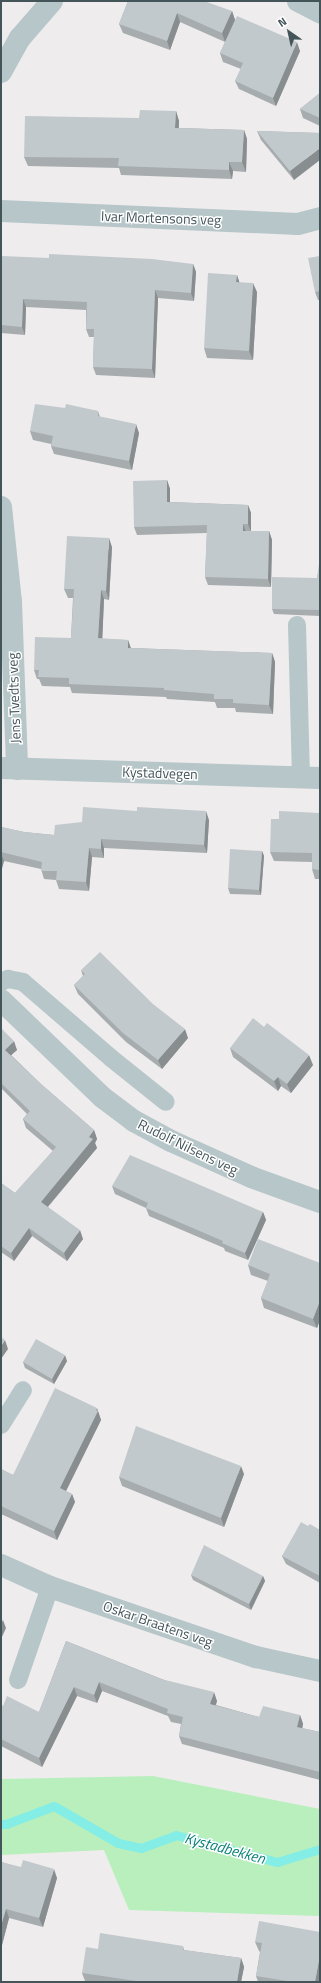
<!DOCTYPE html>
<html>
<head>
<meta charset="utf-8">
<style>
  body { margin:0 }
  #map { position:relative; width:321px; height:1983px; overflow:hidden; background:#efeced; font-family:"Titillium Web",sans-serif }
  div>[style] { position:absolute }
  .green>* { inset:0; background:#b8efbd }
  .stream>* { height:9px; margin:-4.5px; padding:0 4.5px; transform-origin:4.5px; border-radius:4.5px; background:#83ede6 }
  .service>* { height:18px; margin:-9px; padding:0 9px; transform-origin:9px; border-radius:9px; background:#b6c6c9 }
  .minor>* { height:22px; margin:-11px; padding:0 11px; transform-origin:11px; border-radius:11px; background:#b6c6c9 }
  .wall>* { inset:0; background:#a7adaf }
  .shaded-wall>* { inset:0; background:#888d8f }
  .building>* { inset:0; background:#c2c9cc }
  span { translate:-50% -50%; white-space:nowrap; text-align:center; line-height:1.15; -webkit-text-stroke:3px #fff; paint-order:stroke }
  .street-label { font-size:14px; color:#445559 }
  .water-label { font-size:15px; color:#0b8279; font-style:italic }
  .frame { position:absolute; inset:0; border:2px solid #445559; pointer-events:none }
  .north { position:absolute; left:269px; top:12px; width:40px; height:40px; -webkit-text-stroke:3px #fff; paint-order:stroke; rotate:326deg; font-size:11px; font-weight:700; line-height:16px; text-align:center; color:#445559 }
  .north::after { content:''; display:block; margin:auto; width:14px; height:18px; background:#445559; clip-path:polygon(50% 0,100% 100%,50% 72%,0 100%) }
</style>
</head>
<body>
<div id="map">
  <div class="green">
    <div style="clip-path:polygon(153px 1776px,320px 1809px,320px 1916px,129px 1910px,104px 1850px,1px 1855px,1px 1779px)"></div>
  </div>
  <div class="stream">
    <div style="left:1px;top:1824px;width:5px"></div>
    <div style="left:6px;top:1824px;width:51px;rotate:-20.6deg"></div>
    <div style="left:54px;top:1806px;width:74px;rotate:30deg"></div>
    <div style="left:118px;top:1843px;width:24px;rotate:12deg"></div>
    <div style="left:141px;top:1848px;width:37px;rotate:-20deg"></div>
    <div style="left:176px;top:1835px;width:105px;rotate:15deg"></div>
    <div style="left:277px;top:1862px;width:45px;rotate:-16.8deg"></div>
  </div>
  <div class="service">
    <div style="left:297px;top:625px;width:152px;rotate:88.5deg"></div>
    <div style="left:1px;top:982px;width:8px;rotate:-23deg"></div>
    <div style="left:8px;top:979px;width:15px;rotate:11deg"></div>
    <div style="left:23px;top:982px;width:116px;rotate:40.8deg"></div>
    <div style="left:111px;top:1058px;width:70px;rotate:38.7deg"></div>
    <div style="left:1px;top:1425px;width:41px;rotate:-57.8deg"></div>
    <div style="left:18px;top:1680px;width:98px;rotate:-71deg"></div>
  </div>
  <div class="minor">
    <div style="left:298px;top:1px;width:25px;rotate:27deg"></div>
    <div style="left:1px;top:72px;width:39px;rotate:-61deg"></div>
    <div style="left:20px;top:38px;width:49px;rotate:-49.1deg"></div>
    <div style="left:1px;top:211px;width:297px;rotate:2.5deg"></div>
    <div style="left:298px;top:224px;width:23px;rotate:-15deg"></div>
    <div style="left:1px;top:507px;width:96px;rotate:84deg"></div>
    <div style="left:11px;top:602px;width:167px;rotate:87.9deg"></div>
    <div style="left:1px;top:768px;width:319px;rotate:1.8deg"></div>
    <div style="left:1px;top:1000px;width:140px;rotate:43.8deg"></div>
    <div style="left:102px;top:1097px;width:40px;rotate:37deg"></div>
    <div style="left:134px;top:1121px;width:42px;rotate:28.4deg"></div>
    <div style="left:171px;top:1141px;width:88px;rotate:24.2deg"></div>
    <div style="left:251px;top:1177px;width:73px;rotate:19.9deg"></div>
    <div style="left:1px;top:1565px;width:54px;rotate:24.2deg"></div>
    <div style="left:50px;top:1587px;width:218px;rotate:18.8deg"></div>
    <div style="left:256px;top:1657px;width:66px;rotate:12.3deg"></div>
  </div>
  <div class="wall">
    <div style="clip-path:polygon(128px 1px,232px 11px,235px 20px,300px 51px,276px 106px,239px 89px,235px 81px,241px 69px,223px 62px,220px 53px,225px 42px,180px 22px,170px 50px,123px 33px,119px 24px)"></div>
    <div style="clip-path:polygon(320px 93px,320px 126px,303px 118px,300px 109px)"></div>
    <div style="clip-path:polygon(176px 111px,179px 121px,179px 128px,244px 130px,247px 139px,246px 172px,233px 171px,232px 179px,121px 175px,119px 168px,28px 166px,24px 157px,139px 118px)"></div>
    <div style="clip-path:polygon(257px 131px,320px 133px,294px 180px,261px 140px)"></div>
    <div style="clip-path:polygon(320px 256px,320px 300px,318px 300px,315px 292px)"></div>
    <div style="clip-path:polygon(193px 264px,196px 272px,194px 301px,158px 298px,155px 378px,96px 375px,93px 367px,94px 337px,89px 337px,86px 329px,86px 310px,26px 307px,25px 335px,1px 333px,1px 269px)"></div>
    <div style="clip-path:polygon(237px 275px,239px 282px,257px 292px,253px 360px,207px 358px,204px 348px)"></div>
    <div style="clip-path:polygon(65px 408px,98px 411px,100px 417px,139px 433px,132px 470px,54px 454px,51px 446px,51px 444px,33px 440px,30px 431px)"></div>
    <div style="clip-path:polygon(167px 480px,170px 489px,170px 502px,248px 505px,251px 513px,251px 531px,269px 531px,272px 540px,271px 587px,208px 585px,205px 577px,207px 533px,137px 535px,134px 527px)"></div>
    <div style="clip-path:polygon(112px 547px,109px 600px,104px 599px,102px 639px,128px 640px,131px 648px,272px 653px,275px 662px,273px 714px,236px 712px,235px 708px,217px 708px,215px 702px,167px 699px,166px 697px,72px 693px,70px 687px,42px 686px,39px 679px,37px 679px,34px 670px,71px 638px,73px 598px,68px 598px,64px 589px)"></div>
    <div style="clip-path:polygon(320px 564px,320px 616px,274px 614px,272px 609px,317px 578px)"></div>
    <div style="clip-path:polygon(320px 813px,320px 879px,315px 879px,312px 869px,312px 862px,274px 861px,270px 852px,279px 819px)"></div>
    <div style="clip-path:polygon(209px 820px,207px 853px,104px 848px,104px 858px,92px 857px,89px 891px,59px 889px,56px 880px,44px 879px,41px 869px,4px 861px,1px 872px,1px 827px,24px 832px,54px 835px)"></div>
    <div style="clip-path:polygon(262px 851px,264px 856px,261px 895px,230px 894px,228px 888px)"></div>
    <div style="clip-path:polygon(81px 970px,188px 1038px,162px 1069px,126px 1042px,78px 994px,74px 985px,83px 976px)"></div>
    <div style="clip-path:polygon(1px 1028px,17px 1050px,11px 1055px,41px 1084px,94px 1130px,97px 1139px,95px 1143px,97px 1148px,48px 1207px,83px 1239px,67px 1261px,32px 1236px,14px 1261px,1px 1252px,1px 1183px,15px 1193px,53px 1151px,26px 1128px,23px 1119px,27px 1114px,1px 1088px)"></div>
    <div style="clip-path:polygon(230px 1048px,313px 1065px,291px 1093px,281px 1086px,278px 1091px,233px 1057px)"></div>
    <div style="clip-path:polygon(112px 1186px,263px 1212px,266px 1220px,248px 1260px,225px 1251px,224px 1248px,149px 1216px,146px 1208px,115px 1194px)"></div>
    <div style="clip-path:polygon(320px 1263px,320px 1320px,317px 1328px,264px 1308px,261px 1298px,268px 1281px,251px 1275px,248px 1265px)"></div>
    <div style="clip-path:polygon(67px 1361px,54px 1384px,25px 1368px,23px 1362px)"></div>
    <div style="clip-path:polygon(98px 1411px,101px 1420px,66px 1491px,72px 1494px,75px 1502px,57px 1540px,1px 1514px,1px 1469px,13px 1475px)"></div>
    <div style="clip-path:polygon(244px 1474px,224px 1527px,122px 1486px,119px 1477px)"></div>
    <div style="clip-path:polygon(308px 1526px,320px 1530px,320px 1583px,286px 1564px,282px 1556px)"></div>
    <div style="clip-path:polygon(191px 1575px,263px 1576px,265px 1581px,251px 1610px,193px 1580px)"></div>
    <div style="clip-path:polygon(66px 1641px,217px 1701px,216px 1705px,259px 1717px,300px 1715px,303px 1724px,302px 1728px,320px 1732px,320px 1780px,182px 1744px,179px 1736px,181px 1724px,171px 1722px,168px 1716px,102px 1691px,97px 1703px,77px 1696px,42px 1767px,1px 1746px,1px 1705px,3px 1706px,39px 1712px)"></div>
    <div style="clip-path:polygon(1px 1862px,57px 1878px,43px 1927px,9px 1918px,2px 1945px,1px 1945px)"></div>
    <div style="clip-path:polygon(320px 1932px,320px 1982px,258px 1982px,256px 1976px,260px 1952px,259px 1951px,255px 1942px)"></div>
    <div style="clip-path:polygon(183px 1946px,184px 1950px,241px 1958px,244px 1967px,241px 1982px,91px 1982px,85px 1981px,82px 1973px,98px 1949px)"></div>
  </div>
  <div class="shaded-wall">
    <div style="clip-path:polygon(232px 11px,235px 20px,225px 42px,222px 33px)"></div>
    <div style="clip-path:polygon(177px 13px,180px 22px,170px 50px,167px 41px)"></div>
    <div style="clip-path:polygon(297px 42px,300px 51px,276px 106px,273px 98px)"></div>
    <div style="clip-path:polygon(176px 111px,179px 121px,178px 137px,175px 128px)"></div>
    <div style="clip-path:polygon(244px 130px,247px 139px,246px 172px,242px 162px)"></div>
    <div style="clip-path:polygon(320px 148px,320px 160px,294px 180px,290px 171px)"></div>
    <div style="clip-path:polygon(229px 162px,233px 171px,232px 179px,229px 170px)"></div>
    <div style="clip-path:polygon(193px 264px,196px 272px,194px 301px,191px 293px)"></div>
    <div style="clip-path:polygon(237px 275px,240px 284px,236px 282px)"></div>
    <div style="clip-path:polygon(253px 283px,257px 292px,253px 360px,249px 351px)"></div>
    <div style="clip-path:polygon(155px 290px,158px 298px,155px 378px,152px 369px)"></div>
    <div style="clip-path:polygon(23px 299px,26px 307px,25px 335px,22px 327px)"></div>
    <div style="clip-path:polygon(136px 424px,139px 433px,132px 470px,129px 461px)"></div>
    <div style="clip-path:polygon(167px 480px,170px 489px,170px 510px,167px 502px)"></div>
    <div style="clip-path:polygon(248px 505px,251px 513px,251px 532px,248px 524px)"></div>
    <div style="clip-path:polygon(243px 524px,246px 532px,243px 531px)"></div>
    <div style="clip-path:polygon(269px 531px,272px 540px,271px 587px,268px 579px)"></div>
    <div style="clip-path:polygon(109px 538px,112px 547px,109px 600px,106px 591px)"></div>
    <div style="clip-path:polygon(101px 590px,104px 599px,102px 647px,98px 638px)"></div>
    <div style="clip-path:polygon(128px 640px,131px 649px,128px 648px)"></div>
    <div style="clip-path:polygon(272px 653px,275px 662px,273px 714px,269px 705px)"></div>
    <div style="clip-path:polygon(206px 811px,209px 820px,207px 853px,204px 845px)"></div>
    <div style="clip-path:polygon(101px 839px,104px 848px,104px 858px,101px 849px)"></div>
    <div style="clip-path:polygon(89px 848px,92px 857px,89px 891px,86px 882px)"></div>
    <div style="clip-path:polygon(262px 851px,264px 856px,261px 895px,259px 890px)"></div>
    <div style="clip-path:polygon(1px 853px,4px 861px,1px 872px)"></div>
    <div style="clip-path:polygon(185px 1029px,188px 1038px,162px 1069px,158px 1060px)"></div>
    <div style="clip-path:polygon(14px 1041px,17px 1050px,8px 1058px,5px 1050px)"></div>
    <div style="clip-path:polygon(309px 1055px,313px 1065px,291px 1093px,287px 1084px)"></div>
    <div style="clip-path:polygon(278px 1077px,281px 1086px,278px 1091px,274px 1081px)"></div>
    <div style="clip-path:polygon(94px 1130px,97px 1139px,95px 1143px,97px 1148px,44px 1211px,41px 1202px,89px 1137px)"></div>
    <div style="clip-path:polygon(263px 1212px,266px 1220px,248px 1260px,245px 1253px)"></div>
    <div style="clip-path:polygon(29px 1228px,32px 1236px,14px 1261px,11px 1253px)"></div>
    <div style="clip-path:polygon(80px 1230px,83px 1239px,67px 1261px,64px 1253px)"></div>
    <div style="clip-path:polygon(320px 1301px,320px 1320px,317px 1328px,313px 1319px)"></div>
    <div style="clip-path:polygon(5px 1340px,8px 1349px,1px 1359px,1px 1346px)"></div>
    <div style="clip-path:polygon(65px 1355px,67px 1361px,54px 1384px,52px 1379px)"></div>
    <div style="clip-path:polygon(97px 1408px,101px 1420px,63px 1497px,60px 1488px)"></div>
    <div style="clip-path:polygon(241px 1466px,244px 1474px,224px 1527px,221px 1518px)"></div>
    <div style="clip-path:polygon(72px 1494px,75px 1502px,57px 1540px,54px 1531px)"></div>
    <div style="clip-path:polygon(263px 1576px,265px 1581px,251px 1610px,249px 1604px)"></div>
    <div style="clip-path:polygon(3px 1620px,6px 1628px,1px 1639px,1px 1624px)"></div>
    <div style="clip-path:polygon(99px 1682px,102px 1691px,97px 1703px,94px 1695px)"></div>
    <div style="clip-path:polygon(74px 1687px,77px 1696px,42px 1767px,39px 1758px)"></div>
    <div style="clip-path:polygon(214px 1692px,217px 1701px,213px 1712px,210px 1704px)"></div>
    <div style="clip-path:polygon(300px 1715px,303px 1724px,301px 1736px,297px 1727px)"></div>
    <div style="clip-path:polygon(54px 1869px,57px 1878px,43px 1927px,39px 1918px)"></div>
    <div style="clip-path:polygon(6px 1909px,9px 1918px,2px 1945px,1px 1943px,1px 1926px)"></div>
    <div style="clip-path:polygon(320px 1955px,320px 1982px,315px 1982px)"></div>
    <div style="clip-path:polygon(241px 1958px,244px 1967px,241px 1982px,237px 1982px)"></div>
  </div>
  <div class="building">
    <div style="clip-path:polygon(128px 1px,204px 1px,232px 11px,222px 33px,177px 13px,167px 41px,119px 24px)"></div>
    <div style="clip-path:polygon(237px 16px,297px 42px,273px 98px,235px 81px,243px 63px,220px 53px)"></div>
    <div style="clip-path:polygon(320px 93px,320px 118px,300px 109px)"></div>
    <div style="clip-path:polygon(140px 110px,176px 111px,175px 128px,244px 130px,242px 162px,229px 162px,229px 170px,118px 166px,119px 158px,24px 157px,25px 116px,139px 118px)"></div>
    <div style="clip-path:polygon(257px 131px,320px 133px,320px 148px,290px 171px)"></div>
    <div style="clip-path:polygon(49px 254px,152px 259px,193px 264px,191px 293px,155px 290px,152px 369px,93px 367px,94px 329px,86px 329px,87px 302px,23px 299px,22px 327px,1px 325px,2px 256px,49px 258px)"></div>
    <div style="clip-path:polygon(320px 256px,320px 291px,315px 292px,308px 258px)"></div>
    <div style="clip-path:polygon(208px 273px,237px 275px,236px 282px,253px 283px,249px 351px,204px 348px)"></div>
    <div style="clip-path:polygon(35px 404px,65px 408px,66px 404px,98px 411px,98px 416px,136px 424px,129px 461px,51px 446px,53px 436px,30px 431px)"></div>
    <div style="clip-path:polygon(167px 480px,167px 502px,248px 505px,248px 524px,243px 524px,243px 531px,269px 531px,268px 579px,205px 577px,207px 525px,134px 527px,133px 481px)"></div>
    <div style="clip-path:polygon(67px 536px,109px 538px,106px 591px,101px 590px,98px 638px,128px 640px,128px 648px,272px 653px,269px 705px,233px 703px,233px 699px,214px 699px,214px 694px,164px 690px,164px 688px,69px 684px,69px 678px,38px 677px,39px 670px,34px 670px,35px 637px,71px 638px,74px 589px,64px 589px)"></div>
    <div style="clip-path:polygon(319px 564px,320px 564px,320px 610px,272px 609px,272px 577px,317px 578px)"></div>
    <div style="clip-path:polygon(83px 807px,137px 811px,137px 807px,206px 811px,204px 845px,101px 839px,101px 849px,89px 848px,86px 882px,56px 880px,57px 871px,41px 871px,42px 862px,1px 852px,1px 827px,24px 832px,54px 835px,55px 825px,82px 822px)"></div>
    <div style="clip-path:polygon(279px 811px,320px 813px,320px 870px,312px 869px,312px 853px,270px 852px,271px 819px,279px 819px)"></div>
    <div style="clip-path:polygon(230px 849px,262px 851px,259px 890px,228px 888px)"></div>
    <div style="clip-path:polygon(100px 952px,153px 1004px,185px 1029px,158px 1060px,123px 1033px,74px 985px,85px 974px,81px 970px)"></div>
    <div style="clip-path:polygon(253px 1018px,264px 1027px,267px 1023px,309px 1055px,287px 1084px,278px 1077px,274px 1081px,230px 1048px)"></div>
    <div style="clip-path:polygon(1px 1028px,14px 1041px,5px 1050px,41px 1084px,94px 1130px,89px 1137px,93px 1139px,41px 1202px,80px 1230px,64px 1253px,29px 1228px,11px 1253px,1px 1246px,1px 1183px,15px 1193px,56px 1147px,23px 1119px,30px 1111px,1px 1083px)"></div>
    <div style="clip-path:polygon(130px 1155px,263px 1212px,245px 1253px,222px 1243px,223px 1241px,146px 1208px,148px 1203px,112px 1186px)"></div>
    <div style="clip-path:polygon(258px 1239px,320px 1263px,320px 1301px,313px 1319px,261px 1298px,270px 1274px,248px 1265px)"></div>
    <div style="clip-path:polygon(1px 1337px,5px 1340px,1px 1346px)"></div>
    <div style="clip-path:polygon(36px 1339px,65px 1355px,52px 1379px,23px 1362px)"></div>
    <div style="clip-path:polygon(55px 1388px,97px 1408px,96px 1410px,98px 1411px,60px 1488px,72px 1494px,54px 1531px,1px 1506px,1px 1469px,13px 1475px)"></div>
    <div style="clip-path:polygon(136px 1426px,241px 1466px,221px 1518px,119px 1477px)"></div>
    <div style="clip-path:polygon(301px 1522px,308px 1526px,310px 1524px,320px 1530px,320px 1576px,282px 1556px)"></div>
    <div style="clip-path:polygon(204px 1545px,263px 1576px,249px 1604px,191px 1575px)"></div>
    <div style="clip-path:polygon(1px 1619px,3px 1620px,1px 1624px)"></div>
    <div style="clip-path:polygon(66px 1641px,161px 1679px,214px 1692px,210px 1704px,259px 1717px,263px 1706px,300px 1715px,297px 1727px,320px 1732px,320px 1772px,179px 1736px,183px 1717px,167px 1713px,168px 1709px,99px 1682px,94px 1695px,74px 1687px,39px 1758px,1px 1739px,1px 1705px,3px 1706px,7px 1696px,39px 1712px)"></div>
    <div style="clip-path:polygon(23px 1860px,54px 1869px,39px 1918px,6px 1909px,1px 1926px,1px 1862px,21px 1867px)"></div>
    <div style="clip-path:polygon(259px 1921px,320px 1932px,320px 1955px,315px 1982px,287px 1982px,287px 1981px,256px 1976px,262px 1943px,255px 1942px)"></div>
    <div style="clip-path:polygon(100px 1933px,183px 1946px,183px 1950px,241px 1958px,237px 1982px,143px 1982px,82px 1973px,86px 1947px,98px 1949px)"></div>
  </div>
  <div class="street-label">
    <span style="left:161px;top:218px;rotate:2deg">Ivar Mortensons veg</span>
    <span style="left:14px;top:698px;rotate:-92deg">Jens Tvedts veg</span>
    <span style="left:160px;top:773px;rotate:2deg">Kystadvegen</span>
    <span style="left:188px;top:1147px;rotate:26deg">Rudolf Nilsens veg</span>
    <span style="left:158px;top:1624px;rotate:19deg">Oskar Braatens veg</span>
  </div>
  <div class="water-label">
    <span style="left:225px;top:1848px;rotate:15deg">Kystadbekken</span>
  </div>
  <div class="frame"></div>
  <div class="north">N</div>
</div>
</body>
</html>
